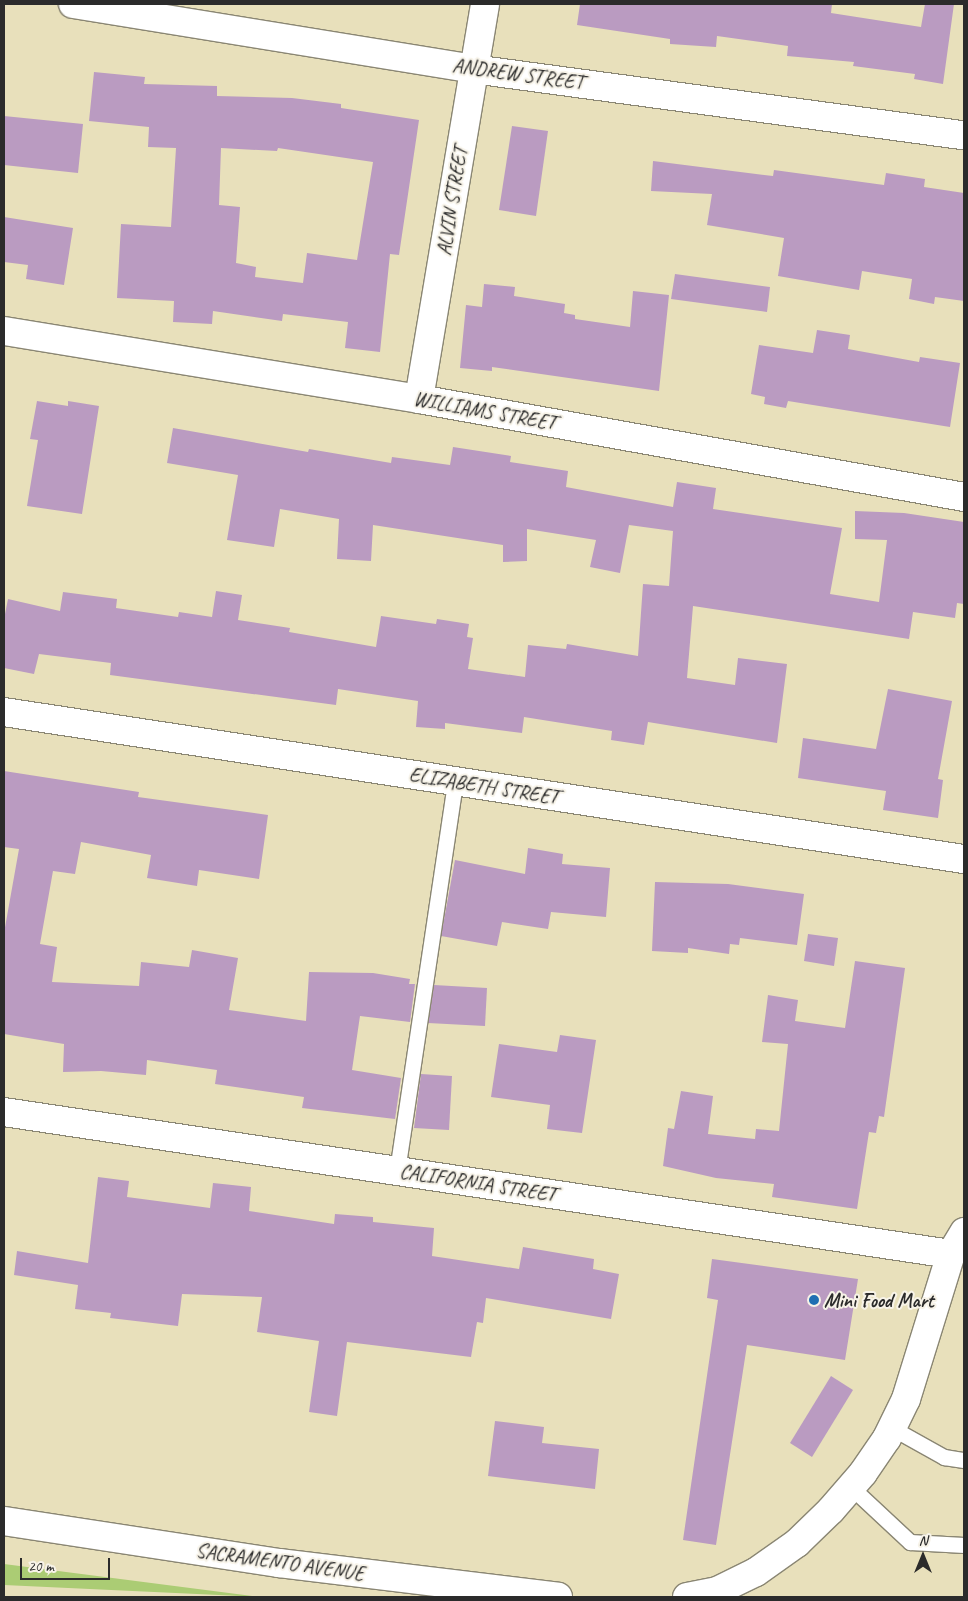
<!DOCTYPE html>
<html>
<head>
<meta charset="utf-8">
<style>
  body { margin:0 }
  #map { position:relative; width:968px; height:1601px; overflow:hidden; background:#e8e0bb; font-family:Caveat,sans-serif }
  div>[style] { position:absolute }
  .green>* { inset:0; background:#abcc74 }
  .building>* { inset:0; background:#ba9bc1 }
  .roads { filter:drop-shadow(1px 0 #8a8673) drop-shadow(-1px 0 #8a8673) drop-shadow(0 1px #8a8673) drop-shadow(0 -1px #8a8673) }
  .lane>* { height:15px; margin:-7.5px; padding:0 7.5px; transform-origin:7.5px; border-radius:7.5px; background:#fff }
  .street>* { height:28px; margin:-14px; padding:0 14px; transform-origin:14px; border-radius:14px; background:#fff }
  .secondary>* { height:28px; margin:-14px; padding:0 14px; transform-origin:14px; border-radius:14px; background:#fff }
  .dots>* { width:14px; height:14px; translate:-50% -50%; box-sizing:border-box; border:2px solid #f7f3e8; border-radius:50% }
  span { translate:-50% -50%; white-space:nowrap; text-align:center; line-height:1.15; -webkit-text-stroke:4px #f7f3e8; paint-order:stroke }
  .street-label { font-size:20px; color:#2b2b2b }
  .poi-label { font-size:20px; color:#2b2b2b; font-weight:700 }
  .left { translate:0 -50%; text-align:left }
  .frame { position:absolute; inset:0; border:5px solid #2b2b2b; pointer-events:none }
  .north { position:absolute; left:898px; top:1531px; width:50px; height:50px; -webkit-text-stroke:4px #f7f3e8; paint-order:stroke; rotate:0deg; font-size:14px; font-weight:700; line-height:20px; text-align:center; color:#2b2b2b }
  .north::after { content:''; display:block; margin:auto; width:18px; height:22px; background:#2b2b2b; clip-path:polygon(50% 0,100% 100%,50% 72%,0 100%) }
  .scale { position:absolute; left:20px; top:1558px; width:90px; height:22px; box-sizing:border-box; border:2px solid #2b2b2b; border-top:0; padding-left:6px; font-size:15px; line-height:18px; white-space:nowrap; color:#2b2b2b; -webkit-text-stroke:4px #f7f3e8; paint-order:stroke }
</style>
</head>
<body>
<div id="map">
  <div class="green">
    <div style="clip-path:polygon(4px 1564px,260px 1597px,4px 1585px)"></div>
  </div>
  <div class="building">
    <div style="clip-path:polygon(580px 4px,832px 4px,831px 13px,921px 27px,925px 4px,954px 4px,943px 84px,914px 79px,915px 74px,853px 66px,854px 62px,787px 56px,788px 46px,717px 36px,716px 47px,670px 44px,670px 39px,577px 25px)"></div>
    <div style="clip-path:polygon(evenodd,94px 72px,145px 77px,144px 84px,217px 86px,217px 96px,292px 98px,341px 104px,341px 108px,419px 120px,399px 255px,390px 254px,380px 352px,345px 348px,348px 322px,283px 314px,282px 321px,213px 311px,212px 324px,173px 322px,174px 301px,117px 298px,121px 224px,171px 227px,176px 148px,148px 147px,149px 127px,89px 121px,94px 72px,221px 148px,277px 151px,278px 148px,373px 162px,357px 260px,307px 253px,303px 283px,255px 277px,256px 267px,236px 263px,240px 207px,219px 205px,221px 148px)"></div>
    <div style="clip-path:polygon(4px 116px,83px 124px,78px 173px,4px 165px)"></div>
    <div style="clip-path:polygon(512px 126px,548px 131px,536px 216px,499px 210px)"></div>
    <div style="clip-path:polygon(653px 161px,773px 176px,774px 170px,884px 185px,886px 173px,925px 179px,924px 187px,964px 193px,964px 301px,935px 297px,934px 304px,909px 299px,912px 279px,862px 271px,859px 290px,778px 276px,784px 238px,707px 225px,712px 194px,651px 191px)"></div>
    <div style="clip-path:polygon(4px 217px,73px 228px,64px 285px,26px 279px,28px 265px,4px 262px)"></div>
    <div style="clip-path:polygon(675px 274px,770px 287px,767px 312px,671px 299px)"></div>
    <div style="clip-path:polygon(484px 284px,515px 287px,514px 296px,565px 304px,564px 313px,575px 315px,575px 319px,630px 327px,633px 291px,669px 295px,659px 391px,492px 367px,492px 371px,460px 368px,466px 305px,482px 307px)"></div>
    <div style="clip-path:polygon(817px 330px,850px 335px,848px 349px,919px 362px,920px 357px,960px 363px,950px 427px,788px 401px,786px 408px,764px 404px,765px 397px,751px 394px,759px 345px,813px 353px)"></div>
    <div style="clip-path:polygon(37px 401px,68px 406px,68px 401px,99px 406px,82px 514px,27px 506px,38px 440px,30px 439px)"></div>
    <div style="clip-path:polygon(173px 428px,308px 452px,309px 449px,391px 463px,392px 457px,450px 465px,453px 447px,511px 456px,510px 462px,568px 471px,566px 487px,673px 507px,677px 482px,716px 488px,713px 509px,842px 528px,830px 594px,879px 602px,887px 540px,855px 539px,855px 511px,904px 513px,964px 522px,964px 604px,957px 603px,955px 618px,913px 612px,909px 639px,693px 606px,687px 678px,735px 685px,738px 658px,787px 664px,777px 743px,648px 722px,644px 745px,611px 740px,612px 731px,524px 717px,522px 733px,445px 723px,445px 729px,416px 727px,418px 701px,338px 689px,336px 705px,110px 675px,111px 663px,39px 654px,34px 674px,4px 668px,4px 619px,8px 599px,60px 611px,63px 592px,117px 599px,116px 608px,178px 617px,179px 612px,212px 617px,216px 591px,242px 595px,238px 620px,290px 628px,289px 632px,376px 647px,381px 616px,436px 624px,437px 619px,469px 624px,467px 637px,473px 638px,468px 669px,525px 677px,528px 645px,566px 649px,567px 644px,638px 656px,643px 584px,669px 586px,673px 531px,629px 525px,620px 573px,590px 567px,596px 540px,527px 529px,527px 561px,503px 562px,503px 545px,373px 525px,371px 561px,337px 559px,339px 519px,280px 509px,274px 547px,227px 540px,238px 475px,167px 463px)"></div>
    <div style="clip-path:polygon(888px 689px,952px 701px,938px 779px,943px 780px,938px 818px,883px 810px,886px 791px,798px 778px,803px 738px,876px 749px)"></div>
    <div style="clip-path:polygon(4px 771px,139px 792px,138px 797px,268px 815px,259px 879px,199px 870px,197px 886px,147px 878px,151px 855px,81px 842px,75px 874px,53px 871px,40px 944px,57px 947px,52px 982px,139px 986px,141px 962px,189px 967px,192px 950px,238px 958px,229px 1010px,306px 1021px,309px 972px,373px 973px,410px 979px,409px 984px,415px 984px,410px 1022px,360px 1016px,352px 1070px,401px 1078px,395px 1119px,302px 1108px,304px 1097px,215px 1084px,217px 1070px,147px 1060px,146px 1075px,101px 1071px,63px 1072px,64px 1044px,4px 1034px,4px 933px,19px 849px,4px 847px)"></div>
    <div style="clip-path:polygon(528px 848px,563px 854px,562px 864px,610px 868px,606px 917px,551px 912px,548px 929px,502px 922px,497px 946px,441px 936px,455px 860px,525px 874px)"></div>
    <div style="clip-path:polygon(655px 882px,728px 884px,804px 894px,797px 945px,740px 938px,739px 945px,730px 944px,729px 954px,688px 948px,688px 953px,652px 951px)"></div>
    <div style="clip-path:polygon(808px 934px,838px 938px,834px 966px,804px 961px)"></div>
    <div style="clip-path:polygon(855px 961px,905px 968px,884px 1117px,879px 1116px,876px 1133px,869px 1132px,857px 1209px,772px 1197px,774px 1184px,716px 1178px,663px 1166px,668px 1128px,674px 1129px,681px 1091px,713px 1096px,708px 1134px,755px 1139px,756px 1129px,779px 1131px,788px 1044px,762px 1042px,768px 995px,798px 1000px,795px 1021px,845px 1028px)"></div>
    <div style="clip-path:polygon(434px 985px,487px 988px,485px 1026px,428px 1023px)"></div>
    <div style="clip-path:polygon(560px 1035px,596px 1040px,582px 1133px,547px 1129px,550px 1105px,491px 1097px,499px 1044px,557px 1052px)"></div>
    <div style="clip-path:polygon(421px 1074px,452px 1076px,449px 1130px,414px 1128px)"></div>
    <div style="clip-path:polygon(98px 1177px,129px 1181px,127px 1197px,210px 1208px,213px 1183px,251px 1187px,249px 1211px,334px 1224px,335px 1214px,373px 1217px,373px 1222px,434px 1228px,432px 1256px,519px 1269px,523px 1247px,594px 1259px,593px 1269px,619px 1274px,611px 1319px,486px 1298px,483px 1323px,477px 1322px,471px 1357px,347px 1342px,337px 1416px,309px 1412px,319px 1341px,257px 1332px,262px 1297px,182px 1294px,178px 1326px,110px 1318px,111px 1313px,75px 1309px,78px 1285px,14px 1275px,17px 1251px,88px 1263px)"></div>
    <div style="clip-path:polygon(712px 1259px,858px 1279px,845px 1360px,747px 1345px,716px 1545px,683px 1540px,718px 1300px,707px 1298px)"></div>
    <div style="clip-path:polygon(831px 1376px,853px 1390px,812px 1457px,790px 1443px)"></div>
    <div style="clip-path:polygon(495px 1421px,544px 1427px,542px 1443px,599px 1449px,595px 1489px,488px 1476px)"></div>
  </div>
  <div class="roads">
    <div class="lane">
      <div style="left:397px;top:1171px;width:394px;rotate:-81.5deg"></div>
      <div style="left:892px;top:1428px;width:60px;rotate:29.1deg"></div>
      <div style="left:944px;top:1457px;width:20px;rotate:9deg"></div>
      <div style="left:851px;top:1487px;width:81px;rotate:43deg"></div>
      <div style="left:910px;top:1542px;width:54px;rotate:3.2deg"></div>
    </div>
    <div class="street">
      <div style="left:73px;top:4px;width:405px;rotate:9.2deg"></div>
      <div style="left:473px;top:69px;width:495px;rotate:7.7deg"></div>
      <div style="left:4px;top:331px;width:421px;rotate:9.3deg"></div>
      <div style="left:419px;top:399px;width:554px;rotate:10.19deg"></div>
      <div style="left:419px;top:399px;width:400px;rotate:-80.5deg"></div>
      <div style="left:4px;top:712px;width:971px;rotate:8.71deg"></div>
      <div style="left:4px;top:1112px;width:958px;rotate:8.53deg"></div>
    </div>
    <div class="secondary">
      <div style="left:4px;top:1521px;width:278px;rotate:8.7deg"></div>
      <div style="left:279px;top:1563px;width:281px;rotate:6.9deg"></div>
      <div style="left:687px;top:1597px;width:31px;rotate:-11deg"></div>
      <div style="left:717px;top:1591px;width:43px;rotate:-26deg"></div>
      <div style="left:756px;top:1572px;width:50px;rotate:-35.3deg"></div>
      <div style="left:797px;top:1543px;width:47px;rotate:-44.1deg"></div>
      <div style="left:831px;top:1510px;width:49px;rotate:-49.1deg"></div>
      <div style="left:863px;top:1473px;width:42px;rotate:-55.6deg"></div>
      <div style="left:887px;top:1438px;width:43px;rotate:-64deg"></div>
      <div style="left:906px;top:1399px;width:152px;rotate:-72.8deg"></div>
      <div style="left:951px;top:1254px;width:26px;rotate:-59deg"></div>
    </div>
  </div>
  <div class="dots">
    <div style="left:814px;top:1300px;background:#1f6fb2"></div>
  </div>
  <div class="street-label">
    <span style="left:518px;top:74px;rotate:8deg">ANDREW STREET</span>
    <span style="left:452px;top:201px;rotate:-81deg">ALVIN STREET</span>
    <span style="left:485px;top:411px;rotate:10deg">WILLIAMS STREET</span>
    <span style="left:484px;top:786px;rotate:9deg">ELIZABETH STREET</span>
    <span style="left:478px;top:1183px;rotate:9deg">CALIFORNIA STREET</span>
    <span style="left:280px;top:1562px;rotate:8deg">SACRAMENTO AVENUE</span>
  </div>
  <div class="poi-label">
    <span class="left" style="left:824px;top:1300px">Mini Food Mart</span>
  </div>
  <div class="frame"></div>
  <div class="north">N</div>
  <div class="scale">20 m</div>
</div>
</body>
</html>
